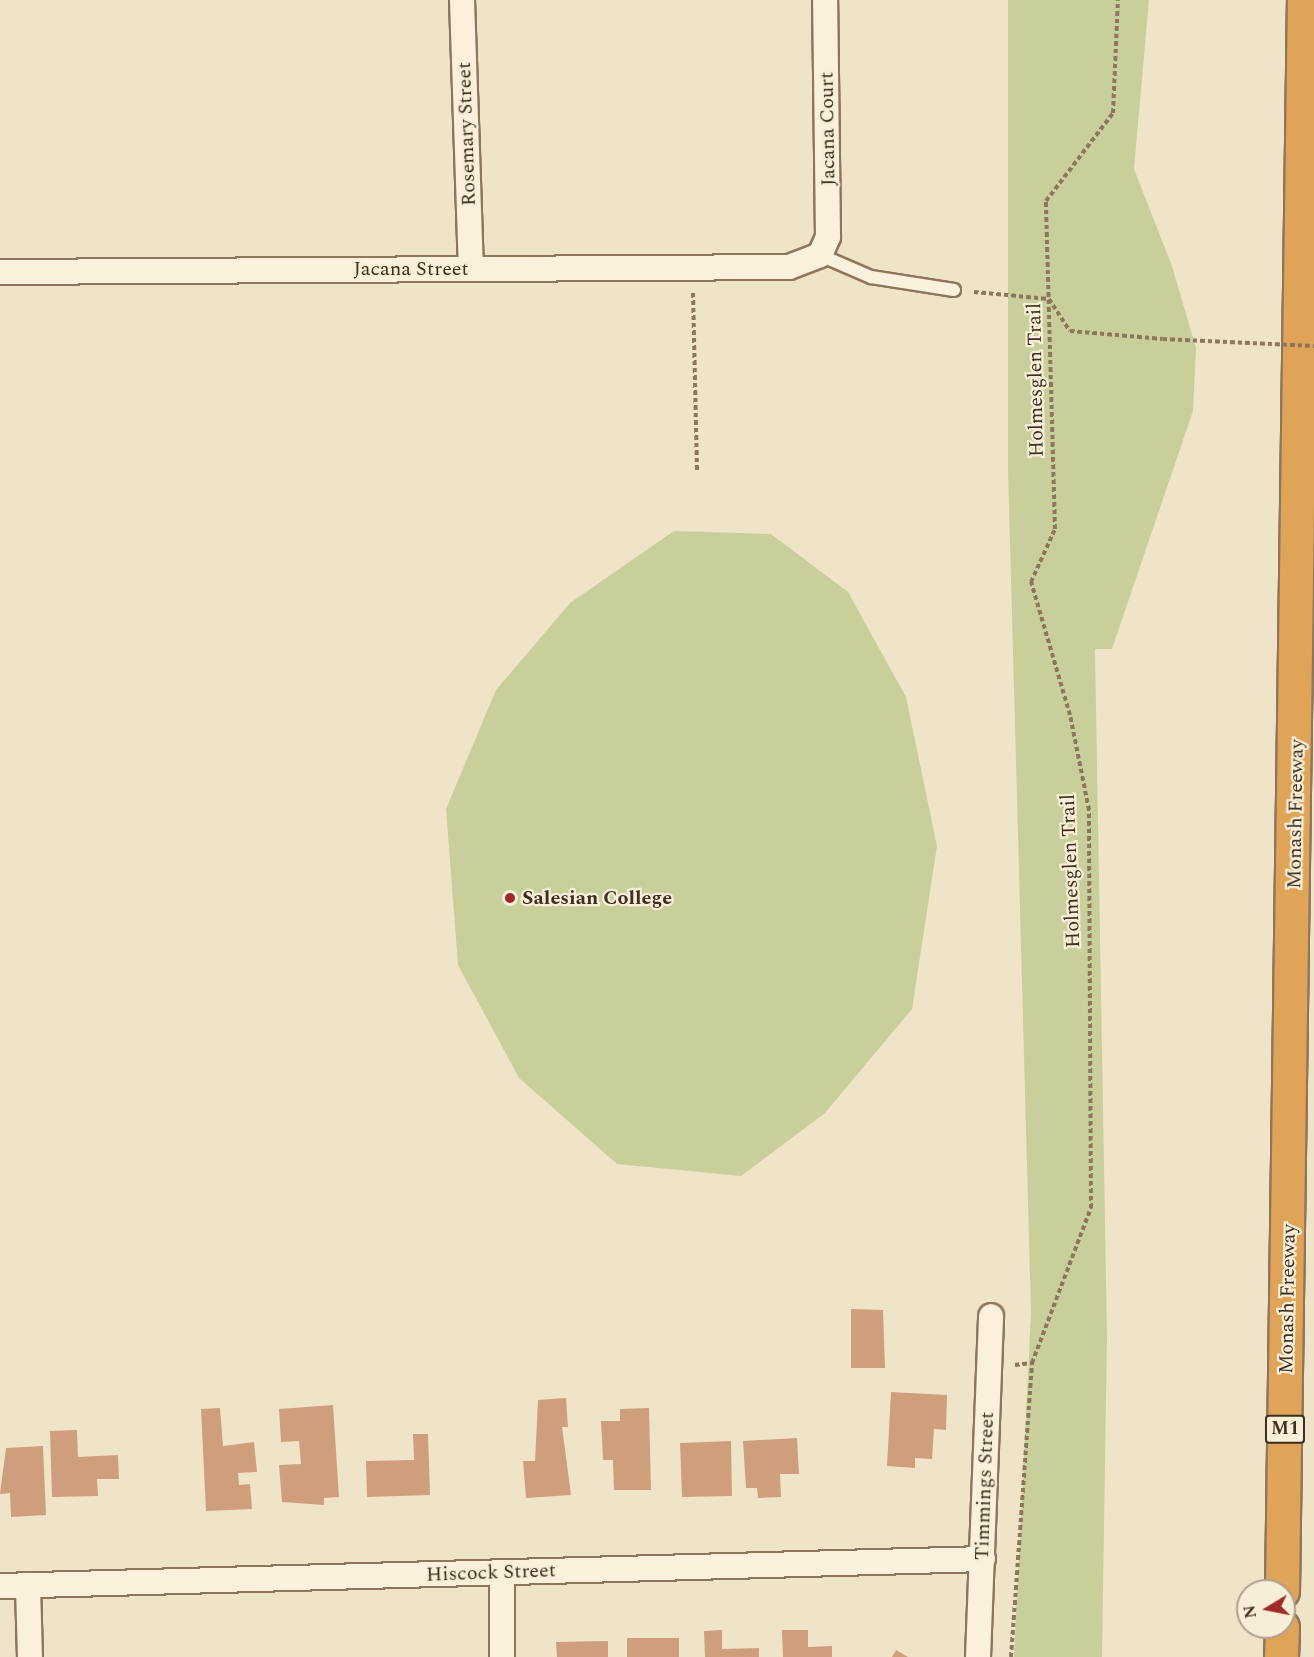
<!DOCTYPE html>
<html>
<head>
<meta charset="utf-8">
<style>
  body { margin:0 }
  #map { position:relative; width:1314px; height:1657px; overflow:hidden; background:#f0e4c8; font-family:Spectral,serif }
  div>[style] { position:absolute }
  .green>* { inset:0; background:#c9cf9b }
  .building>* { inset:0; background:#cf9f7d }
  .path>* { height:4px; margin-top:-2px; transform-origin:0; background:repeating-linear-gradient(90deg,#8d765c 0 4.5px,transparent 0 7.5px) }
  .roads { filter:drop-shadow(2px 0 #8d765c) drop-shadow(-2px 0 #8d765c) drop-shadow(0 2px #8d765c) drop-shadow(0 -2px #8d765c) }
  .lane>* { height:12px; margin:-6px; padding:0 6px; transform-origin:6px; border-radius:6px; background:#faf1dc }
  .street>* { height:24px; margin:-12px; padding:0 12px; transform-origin:12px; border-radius:12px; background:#faf1dc }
  .highway>* { height:33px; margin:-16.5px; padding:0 16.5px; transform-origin:16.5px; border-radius:16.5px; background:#e0a458 }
  .path-bridge>* { height:4px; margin-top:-2px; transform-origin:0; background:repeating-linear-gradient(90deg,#8d765c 0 4.5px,transparent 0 7.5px) }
  .dots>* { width:16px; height:16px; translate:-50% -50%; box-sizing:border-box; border:3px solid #f7eed8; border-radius:50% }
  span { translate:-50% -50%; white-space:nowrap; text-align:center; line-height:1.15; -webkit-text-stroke:4.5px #f7eed8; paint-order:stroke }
  .shield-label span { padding:2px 4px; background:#f7eed8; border:2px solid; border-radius:4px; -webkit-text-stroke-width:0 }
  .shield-label { font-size:18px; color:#3d2e20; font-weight:700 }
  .street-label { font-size:20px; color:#3d2e20 }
  .poi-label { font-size:20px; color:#3d2e20; font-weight:700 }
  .left { translate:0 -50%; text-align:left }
  .north { position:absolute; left:1236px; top:1579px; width:60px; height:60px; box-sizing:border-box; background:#f7eed8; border:2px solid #ada18e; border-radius:50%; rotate:260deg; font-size:16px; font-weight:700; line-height:24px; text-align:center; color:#3d2e20 }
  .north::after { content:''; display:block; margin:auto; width:21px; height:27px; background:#9e2a2b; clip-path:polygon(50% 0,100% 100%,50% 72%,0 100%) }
</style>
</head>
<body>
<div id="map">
  <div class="green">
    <div style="clip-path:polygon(1008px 0,1149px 0,1134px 169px,1172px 266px,1196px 348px,1193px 411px,1112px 649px,1095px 649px,1107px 1336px,1102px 1657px,1014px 1657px,1031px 1313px,1008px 469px)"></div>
    <div style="clip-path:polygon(674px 531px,771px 534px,848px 592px,906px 697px,937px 846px,912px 1009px,825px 1113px,741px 1176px,617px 1164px,519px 1078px,458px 965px,446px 809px,496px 690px,570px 603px)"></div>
  </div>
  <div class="building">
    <div style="clip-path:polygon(851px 1309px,883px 1310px,885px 1368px,851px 1368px)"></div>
    <div style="clip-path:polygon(891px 1392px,947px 1395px,946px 1430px,934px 1429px,932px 1459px,915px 1458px,915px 1468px,887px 1466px)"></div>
    <div style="clip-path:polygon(566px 1398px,568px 1427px,562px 1427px,571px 1495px,526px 1498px,523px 1461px,535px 1461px,538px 1400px)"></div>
    <div style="clip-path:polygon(333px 1405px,339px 1497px,324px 1498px,324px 1505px,282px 1502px,279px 1465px,301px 1464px,299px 1441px,281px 1442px,279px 1409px)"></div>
    <div style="clip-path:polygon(220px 1408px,223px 1446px,254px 1442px,257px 1472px,238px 1473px,239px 1485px,250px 1484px,252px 1509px,206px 1511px,201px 1409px)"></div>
    <div style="clip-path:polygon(649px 1408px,651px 1490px,614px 1490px,613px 1460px,603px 1460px,601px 1421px,620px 1421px,620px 1409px)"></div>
    <div style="clip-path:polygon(77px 1430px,78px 1457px,118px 1455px,119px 1479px,97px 1479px,98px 1496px,52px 1497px,50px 1431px)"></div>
    <div style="clip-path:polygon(413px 1434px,428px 1434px,430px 1495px,367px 1497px,366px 1461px,414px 1460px)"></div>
    <div style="clip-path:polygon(797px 1438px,799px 1474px,780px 1474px,781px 1497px,758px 1498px,757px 1488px,746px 1488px,743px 1441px)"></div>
    <div style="clip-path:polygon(731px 1441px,732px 1496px,682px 1497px,680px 1443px)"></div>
    <div style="clip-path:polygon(43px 1446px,46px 1515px,11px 1517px,10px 1493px,0 1494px,6px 1448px)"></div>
    <div style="clip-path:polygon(722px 1630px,722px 1649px,759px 1648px,759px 1657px,705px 1657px,704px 1631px)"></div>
    <div style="clip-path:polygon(782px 1630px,808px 1630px,808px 1647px,832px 1646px,832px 1657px,783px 1657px)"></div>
    <div style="clip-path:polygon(627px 1638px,679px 1638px,679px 1657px,627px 1657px)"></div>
    <div style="clip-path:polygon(608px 1641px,608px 1657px,557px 1657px,556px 1642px)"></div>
    <div style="clip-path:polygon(896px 1650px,908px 1657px,892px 1657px)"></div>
  </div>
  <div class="path">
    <div style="left:974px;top:292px;width:75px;rotate:5.3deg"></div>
    <div style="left:1049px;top:299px;width:38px;rotate:57deg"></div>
    <div style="left:1070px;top:331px;width:93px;rotate:4.9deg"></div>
    <div style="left:693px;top:293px;width:180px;rotate:88.7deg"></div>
    <div style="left:1015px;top:1365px;width:17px;rotate:-7deg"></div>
    <div style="left:1011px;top:1657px;width:295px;rotate:-85.9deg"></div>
    <div style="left:1032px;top:1363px;width:166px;rotate:-69.2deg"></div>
    <div style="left:1091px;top:1208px;width:398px;rotate:-90.3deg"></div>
    <div style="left:1089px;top:810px;width:97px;rotate:-101.3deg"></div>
    <div style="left:1070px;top:715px;width:139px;rotate:-106.3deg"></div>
    <div style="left:1031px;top:582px;width:58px;rotate:-65.6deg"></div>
    <div style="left:1055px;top:529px;width:328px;rotate:-91.6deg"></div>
    <div style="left:1046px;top:201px;width:111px;rotate:-52.7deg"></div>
    <div style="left:1113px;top:113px;width:113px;rotate:-87.5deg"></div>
  </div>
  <div class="roads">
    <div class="lane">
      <div style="left:820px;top:255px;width:56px;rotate:23.3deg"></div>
      <div style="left:871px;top:277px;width:84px;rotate:8.9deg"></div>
    </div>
    <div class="street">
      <div style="left:462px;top:0;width:269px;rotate:88.1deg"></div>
      <div style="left:0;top:272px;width:789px;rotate:-0.36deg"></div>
      <div style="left:789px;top:267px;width:33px;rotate:-21deg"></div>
      <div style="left:820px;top:255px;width:20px;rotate:-66deg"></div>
      <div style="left:828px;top:237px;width:237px;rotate:-90.7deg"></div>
      <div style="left:502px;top:1573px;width:84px;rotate:90deg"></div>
      <div style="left:0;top:1586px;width:983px;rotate:-1.57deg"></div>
      <div style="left:28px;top:1586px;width:71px;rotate:88.4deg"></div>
      <div style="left:978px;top:1657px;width:341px;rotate:-87.8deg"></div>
    </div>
    <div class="highway">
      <div style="left:1282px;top:1591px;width:1591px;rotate:-89.21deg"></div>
      <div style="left:1281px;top:1657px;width:30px;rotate:-88deg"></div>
    </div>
  </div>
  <div class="path-bridge">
    <div style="left:1163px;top:339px;width:151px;rotate:2.7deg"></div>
  </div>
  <div class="dots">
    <div style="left:510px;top:898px;background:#9e2a2b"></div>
  </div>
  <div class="shield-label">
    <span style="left:1285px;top:1429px">M1</span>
  </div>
  <div class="street-label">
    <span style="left:828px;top:129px;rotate:-91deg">Jacana Court</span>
    <span style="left:467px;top:134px;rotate:-92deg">Rosemary Street</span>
    <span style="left:411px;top:269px">Jacana Street</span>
    <span style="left:1036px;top:380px;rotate:-91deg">Holmesglen Trail</span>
    <span style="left:1296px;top:814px;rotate:-89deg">Monash Freeway</span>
    <span style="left:1071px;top:871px;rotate:-92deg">Holmesglen Trail</span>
    <span style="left:1288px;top:1299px;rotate:-89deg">Monash Freeway</span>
    <span style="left:985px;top:1486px;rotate:-88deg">Timmings Street</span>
    <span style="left:491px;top:1573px;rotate:-2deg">Hiscock Street</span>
  </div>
  <div class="poi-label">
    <span class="left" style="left:522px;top:898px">Salesian College</span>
  </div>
  <div class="north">N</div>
</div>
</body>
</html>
